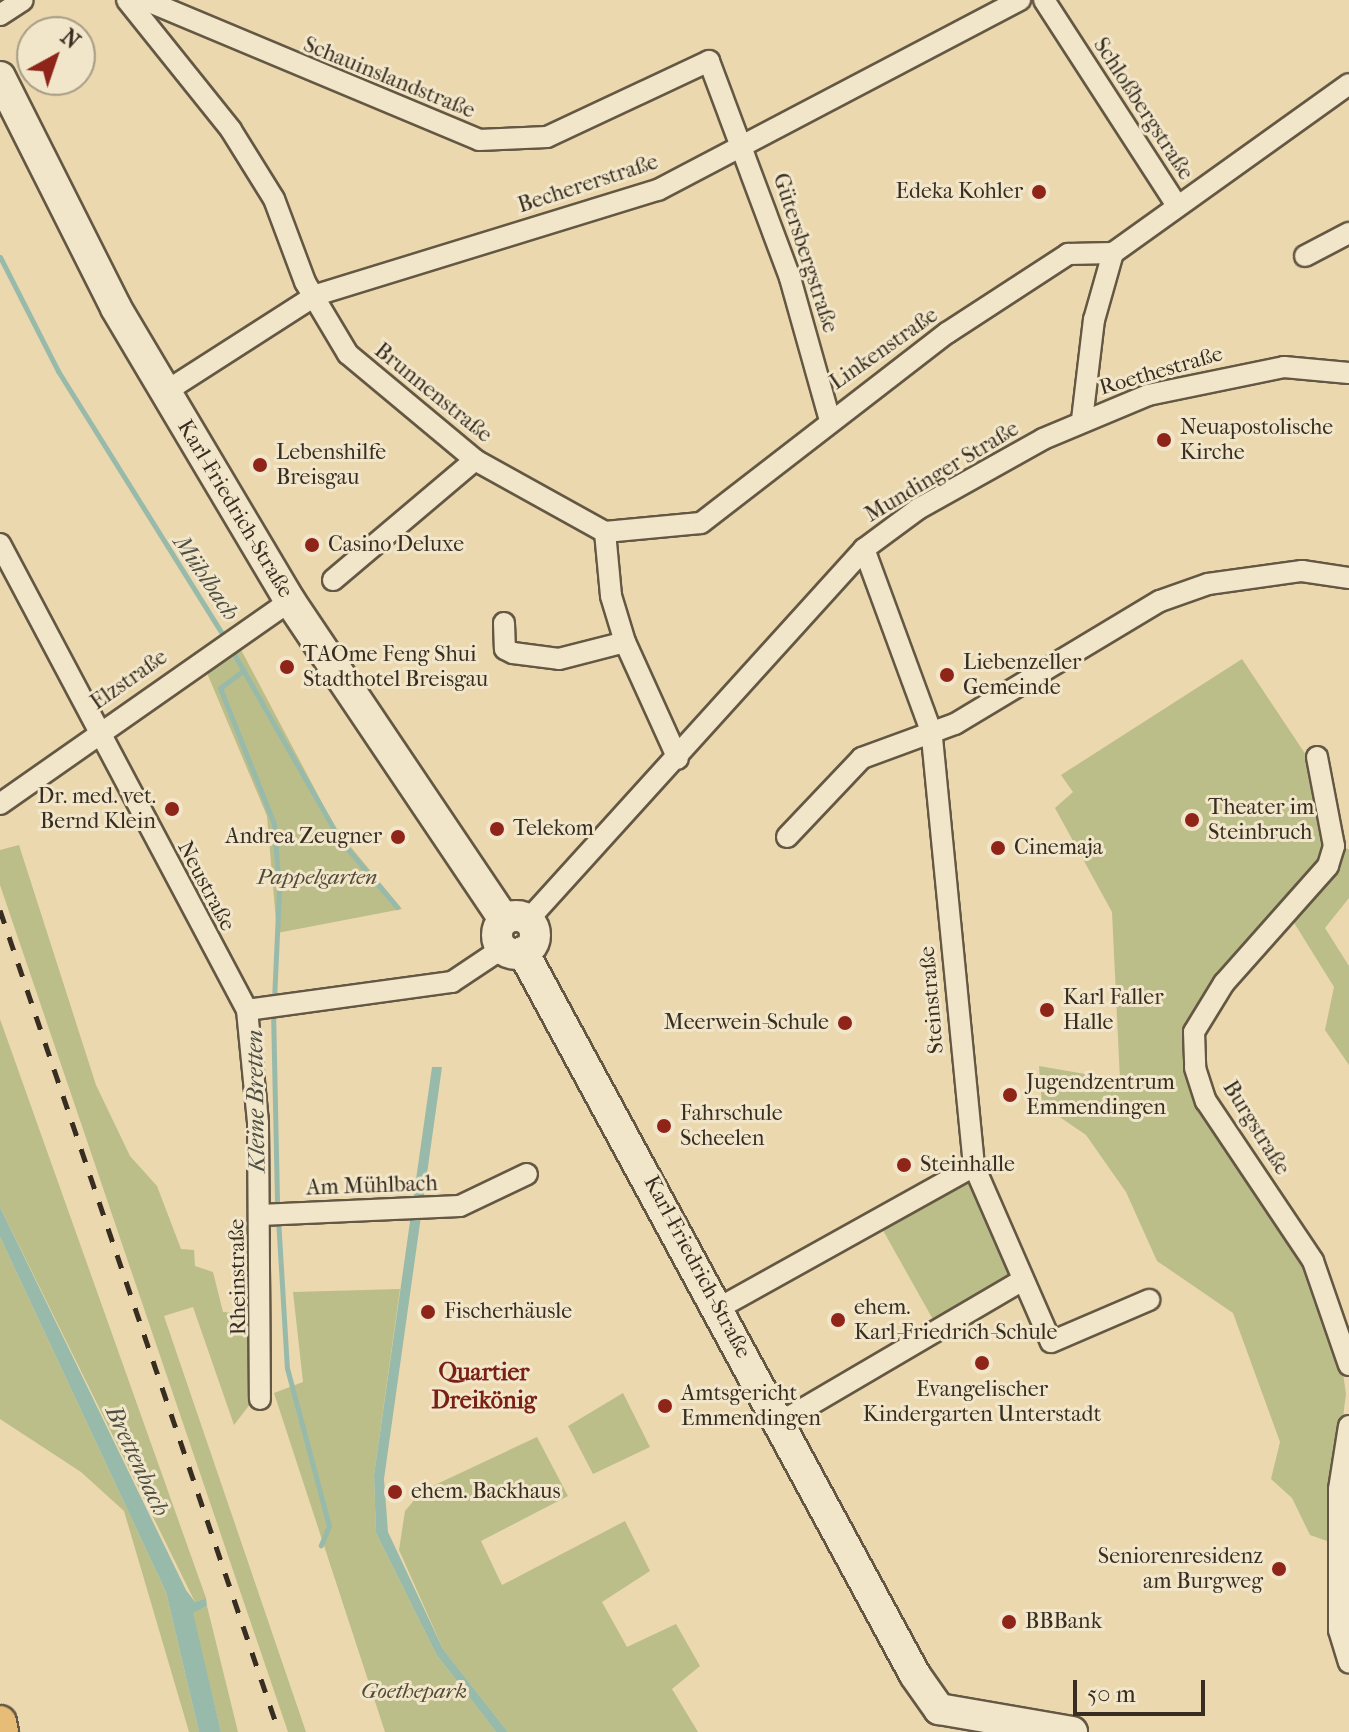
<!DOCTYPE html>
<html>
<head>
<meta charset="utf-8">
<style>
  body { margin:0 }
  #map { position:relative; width:1349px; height:1732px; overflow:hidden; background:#ebd8ae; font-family:"IM FELL French Canon",serif }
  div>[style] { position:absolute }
  .green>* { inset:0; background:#bbbe88 }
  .water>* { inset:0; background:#98baab }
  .stream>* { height:5px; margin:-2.5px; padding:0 2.5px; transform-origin:2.5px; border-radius:2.5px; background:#98baab }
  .roads { filter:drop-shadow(2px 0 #645844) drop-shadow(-2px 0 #645844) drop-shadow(0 2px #645844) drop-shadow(0 -2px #645844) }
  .street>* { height:20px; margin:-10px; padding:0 10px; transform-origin:10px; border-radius:10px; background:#f2e6ca }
  .secondary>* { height:30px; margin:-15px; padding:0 15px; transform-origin:15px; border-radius:15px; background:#f2e6ca }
  .secondary>.ring { margin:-15px; padding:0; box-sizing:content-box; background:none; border:30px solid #f2e6ca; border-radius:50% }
  .primary>* { height:32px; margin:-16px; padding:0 16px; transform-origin:16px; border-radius:16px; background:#e6bc77 }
  .rail>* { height:5px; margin-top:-2.5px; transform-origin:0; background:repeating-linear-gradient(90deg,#372d21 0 14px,transparent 0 28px) }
  .dots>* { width:22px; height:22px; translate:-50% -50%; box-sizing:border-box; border:4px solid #f2e6ca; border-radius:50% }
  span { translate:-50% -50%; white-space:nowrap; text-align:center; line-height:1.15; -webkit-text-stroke:6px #f2e6ca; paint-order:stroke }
  .street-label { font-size:22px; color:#372d21 }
  .poi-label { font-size:22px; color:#372d21 }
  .right { translate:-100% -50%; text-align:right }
  .left { translate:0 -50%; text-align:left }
  .park-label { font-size:22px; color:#514a36; font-style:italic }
  .water-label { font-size:24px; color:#4f5044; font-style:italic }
  .neighbourhood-label { font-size:24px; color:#7a1f14; font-weight:700 }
  .north { position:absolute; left:16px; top:16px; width:80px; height:80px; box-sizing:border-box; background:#f2e6ca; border:2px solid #a79c86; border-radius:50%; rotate:40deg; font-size:22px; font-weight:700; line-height:32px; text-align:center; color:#372d21 }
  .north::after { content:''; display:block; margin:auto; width:28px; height:36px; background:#8f2418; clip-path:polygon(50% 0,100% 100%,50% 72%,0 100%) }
  .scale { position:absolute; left:1073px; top:1680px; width:132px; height:36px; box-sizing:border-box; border:4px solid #372d21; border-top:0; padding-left:10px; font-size:24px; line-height:28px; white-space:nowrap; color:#372d21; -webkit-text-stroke:6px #f2e6ca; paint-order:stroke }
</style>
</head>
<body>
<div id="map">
  <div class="green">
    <div style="clip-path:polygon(239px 646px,336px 829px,402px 909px,277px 933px,267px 816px,207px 673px)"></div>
    <div style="clip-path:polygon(1242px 659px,1310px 761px,1334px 846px,1349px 849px,1349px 898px,1325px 928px,1349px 966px,1349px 1065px,1325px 1030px,1334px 987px,1283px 905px,1215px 980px,1189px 1074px,1318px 1290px,1342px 1366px,1346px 1394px,1327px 1541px,1310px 1535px,1292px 1498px,1271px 1479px,1280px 1442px,1233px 1313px,1157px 1261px,1126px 1192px,1086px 1135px,1042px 1105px,1039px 1066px,1120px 1080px,1112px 912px,1055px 808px,1073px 792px,1061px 775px)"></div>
    <div style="clip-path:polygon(19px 845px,96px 1085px,130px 1156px,157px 1186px,181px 1249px,194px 1250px,195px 1266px,213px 1272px,223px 1312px,246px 1314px,246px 1334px,257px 1340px,254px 1399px,234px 1425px,193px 1307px,164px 1316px,306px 1732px,288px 1732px,0 885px,0 850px)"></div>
    <div style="clip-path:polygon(0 1019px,206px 1598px,195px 1602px,0 1207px)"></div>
    <div style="clip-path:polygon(972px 1175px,1015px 1276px,935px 1323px,880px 1225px)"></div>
    <div style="clip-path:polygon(0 1237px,166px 1592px,199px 1732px,189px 1732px,124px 1511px,81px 1472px,0 1419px)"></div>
    <div style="clip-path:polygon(400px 1289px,374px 1475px,376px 1533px,436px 1654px,496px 1732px,385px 1732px,274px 1393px,303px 1382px,293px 1292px)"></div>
    <div style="clip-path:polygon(623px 1393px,650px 1447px,593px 1474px,568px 1426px)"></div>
    <div style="clip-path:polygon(537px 1437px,568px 1496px,481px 1541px,502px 1585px,625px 1521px,650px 1571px,602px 1602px,627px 1647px,676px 1624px,700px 1666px,672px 1689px,698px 1732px,508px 1732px,443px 1649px,399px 1550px,405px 1511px,422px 1491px)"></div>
    <div style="clip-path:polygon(207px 1606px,238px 1732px,221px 1732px,192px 1613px)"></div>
  </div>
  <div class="water">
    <div style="clip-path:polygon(432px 1067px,442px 1067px,384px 1479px,388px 1532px,443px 1649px,508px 1732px,496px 1732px,436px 1654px,376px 1533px,374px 1475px)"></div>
    <div style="clip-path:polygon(0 1207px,186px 1590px,195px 1602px,206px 1598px,207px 1606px,193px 1613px,221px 1732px,199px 1732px,166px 1592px,0 1237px)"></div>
  </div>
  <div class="stream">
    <div style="left:0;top:257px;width:128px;rotate:63deg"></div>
    <div style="left:58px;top:371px;width:315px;rotate:58deg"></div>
    <div style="left:230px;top:647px;width:222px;rotate:60.3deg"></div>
    <div style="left:340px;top:840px;width:88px;rotate:49.6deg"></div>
    <div style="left:244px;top:670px;width:30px;rotate:143deg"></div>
    <div style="left:220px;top:688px;width:146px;rotate:68.3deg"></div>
    <div style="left:274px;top:824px;width:66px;rotate:85.7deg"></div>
    <div style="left:279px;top:890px;width:110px;rotate:92.6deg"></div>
    <div style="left:273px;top:1010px;width:198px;rotate:88.8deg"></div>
    <div style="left:278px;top:1218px;width:150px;rotate:86.6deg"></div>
    <div style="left:287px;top:1368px;width:163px;rotate:75.1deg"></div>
    <div style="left:329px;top:1526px;width:21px;rotate:113deg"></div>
  </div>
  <div class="roads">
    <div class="street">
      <div style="left:127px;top:0;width:166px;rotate:51.3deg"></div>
      <div style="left:231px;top:130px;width:81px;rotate:58.1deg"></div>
      <div style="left:274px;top:199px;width:89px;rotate:69.5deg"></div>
      <div style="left:305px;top:282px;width:84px;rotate:59.2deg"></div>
      <div style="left:348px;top:354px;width:165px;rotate:39.8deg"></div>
      <div style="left:475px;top:460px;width:149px;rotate:29deg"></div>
      <div style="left:605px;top:532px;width:96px;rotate:-5.4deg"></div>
      <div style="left:701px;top:523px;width:311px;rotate:-37.7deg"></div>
      <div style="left:947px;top:333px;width:145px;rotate:-33.1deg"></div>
      <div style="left:1068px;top:254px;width:45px;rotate:-1.3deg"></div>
      <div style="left:145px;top:0;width:362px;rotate:22.7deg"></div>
      <div style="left:479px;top:140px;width:68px;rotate:-2.5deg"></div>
      <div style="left:547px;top:137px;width:179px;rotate:-25.1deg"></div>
      <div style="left:709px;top:61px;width:232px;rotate:69.5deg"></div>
      <div style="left:790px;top:278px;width:144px;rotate:74.3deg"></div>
      <div style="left:1044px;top:0;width:243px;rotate:57.1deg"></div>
      <div style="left:0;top:15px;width:27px;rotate:-33deg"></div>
      <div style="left:1305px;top:256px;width:50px;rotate:-27.6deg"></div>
      <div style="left:165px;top:392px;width:179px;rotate:-32.7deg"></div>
      <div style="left:316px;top:295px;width:358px;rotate:-17.1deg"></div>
      <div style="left:658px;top:190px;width:409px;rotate:-27.7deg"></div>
      <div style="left:1082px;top:420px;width:101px;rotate:-83.2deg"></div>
      <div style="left:1094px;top:320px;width:70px;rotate:-74.2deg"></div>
      <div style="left:1113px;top:253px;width:290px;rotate:-35.6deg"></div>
      <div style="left:605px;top:532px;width:64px;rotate:84.6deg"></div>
      <div style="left:611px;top:596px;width:48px;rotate:73.1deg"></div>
      <div style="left:625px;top:642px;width:128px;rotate:65.6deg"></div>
      <div style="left:0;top:544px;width:527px;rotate:62.07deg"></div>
      <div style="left:247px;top:1010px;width:114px;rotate:84.4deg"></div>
      <div style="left:258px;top:1123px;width:276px;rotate:89.6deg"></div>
      <div style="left:333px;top:580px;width:186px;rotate:-40.2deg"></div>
      <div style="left:504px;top:623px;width:26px;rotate:88deg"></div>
      <div style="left:505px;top:649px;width:9px;rotate:27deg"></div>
      <div style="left:513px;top:653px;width:46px;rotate:7.4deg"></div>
      <div style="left:559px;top:659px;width:68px;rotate:-14.4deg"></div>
      <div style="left:1317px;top:757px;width:91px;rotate:79.2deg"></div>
      <div style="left:1334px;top:846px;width:21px;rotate:107deg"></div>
      <div style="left:1328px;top:866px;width:157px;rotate:131.6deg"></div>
      <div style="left:1224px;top:983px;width:57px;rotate:121.5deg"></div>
      <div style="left:1194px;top:1032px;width:36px;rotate:88deg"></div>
      <div style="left:1195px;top:1068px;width:35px;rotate:72deg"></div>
      <div style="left:1206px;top:1101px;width:192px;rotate:56.2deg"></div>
      <div style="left:1313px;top:1261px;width:110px;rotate:70.9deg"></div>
      <div style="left:0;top:804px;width:354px;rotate:-35deg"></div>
      <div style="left:787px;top:837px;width:109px;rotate:-46.5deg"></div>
      <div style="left:862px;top:758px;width:99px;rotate:-20.1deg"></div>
      <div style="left:955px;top:724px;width:239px;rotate:-31deg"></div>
      <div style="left:1160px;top:601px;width:51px;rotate:-19.5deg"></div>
      <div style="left:1208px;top:584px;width:95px;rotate:-7.9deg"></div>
      <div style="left:1302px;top:571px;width:48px;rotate:8.5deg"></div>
      <div style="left:528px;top:920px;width:501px;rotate:-47.83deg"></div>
      <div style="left:864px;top:549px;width:67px;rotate:-36.5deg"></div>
      <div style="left:918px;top:509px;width:143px;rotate:-29.2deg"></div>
      <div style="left:1043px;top:439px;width:114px;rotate:-22.7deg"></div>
      <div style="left:1148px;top:395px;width:139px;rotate:-11.6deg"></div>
      <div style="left:1284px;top:367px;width:65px;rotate:5.3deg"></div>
      <div style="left:247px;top:1010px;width:207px;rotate:-7.8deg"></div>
      <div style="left:452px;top:982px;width:61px;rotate:-33.7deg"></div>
      <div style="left:974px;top:1166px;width:192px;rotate:66.4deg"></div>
      <div style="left:1051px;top:1342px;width:107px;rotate:-23.2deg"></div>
      <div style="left:260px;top:1215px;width:200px;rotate:-2.6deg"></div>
      <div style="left:460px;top:1206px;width:74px;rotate:-25.5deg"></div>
      <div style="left:719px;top:1308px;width:292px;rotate:-29.1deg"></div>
      <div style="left:974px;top:1166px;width:437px;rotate:-95.6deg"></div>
      <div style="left:931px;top:731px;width:194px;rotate:-110.2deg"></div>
      <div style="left:779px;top:1423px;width:283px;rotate:-30.4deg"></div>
      <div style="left:1349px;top:1426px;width:64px;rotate:99deg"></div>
      <div style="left:1339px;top:1489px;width:141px;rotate:90deg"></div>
      <div style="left:1339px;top:1630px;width:34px;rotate:73deg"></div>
    </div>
    <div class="secondary">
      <div style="left:0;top:77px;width:258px;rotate:63.3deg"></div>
      <div style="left:116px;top:308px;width:341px;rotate:59.3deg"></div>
      <div style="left:290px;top:601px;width:384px;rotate:56.1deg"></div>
      <div class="ring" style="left:497px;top:916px;width:8px;height:8px"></div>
      <div style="left:523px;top:952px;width:822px;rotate:61.53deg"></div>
      <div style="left:915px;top:1675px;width:42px;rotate:54.8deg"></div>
      <div style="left:939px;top:1709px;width:135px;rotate:9.8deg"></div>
    </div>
    <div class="primary">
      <div style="left:0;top:1722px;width:10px;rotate:79deg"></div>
    </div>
  </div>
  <div class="rail">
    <div style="left:0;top:910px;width:868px;rotate:71.25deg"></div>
  </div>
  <div class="dots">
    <div style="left:1039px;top:192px;background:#8f2418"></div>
    <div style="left:1164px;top:440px;background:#8f2418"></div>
    <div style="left:260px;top:465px;background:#8f2418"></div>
    <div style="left:312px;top:545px;background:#8f2418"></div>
    <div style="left:287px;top:667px;background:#8f2418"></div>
    <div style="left:947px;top:675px;background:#8f2418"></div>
    <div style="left:172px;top:809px;background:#8f2418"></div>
    <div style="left:1192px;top:820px;background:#8f2418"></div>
    <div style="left:497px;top:829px;background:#8f2418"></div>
    <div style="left:398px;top:837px;background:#8f2418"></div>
    <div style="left:998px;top:848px;background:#8f2418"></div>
    <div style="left:1047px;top:1010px;background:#8f2418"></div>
    <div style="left:845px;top:1023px;background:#8f2418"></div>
    <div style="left:1010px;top:1095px;background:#8f2418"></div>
    <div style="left:664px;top:1126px;background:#8f2418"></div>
    <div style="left:904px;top:1165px;background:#8f2418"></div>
    <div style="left:428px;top:1312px;background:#8f2418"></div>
    <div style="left:838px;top:1320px;background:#8f2418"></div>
    <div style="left:982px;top:1363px;background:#8f2418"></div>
    <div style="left:665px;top:1406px;background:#8f2418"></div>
    <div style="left:395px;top:1492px;background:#8f2418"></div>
    <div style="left:1279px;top:1569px;background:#8f2418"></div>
    <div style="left:1009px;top:1622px;background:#8f2418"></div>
  </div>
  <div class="street-label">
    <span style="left:389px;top:78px;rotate:22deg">Schauinslandstraße</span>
    <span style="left:1143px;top:109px;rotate:57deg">Schloßbergstraße</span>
    <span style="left:588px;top:184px;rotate:-18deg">Bechererstraße</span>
    <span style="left:805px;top:253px;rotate:72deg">Gütersbergstraße</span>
    <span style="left:884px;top:349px;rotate:-35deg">Linkenstraße</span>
    <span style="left:1161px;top:371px;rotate:-16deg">Roethestraße</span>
    <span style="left:433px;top:393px;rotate:39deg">Brunnenstraße</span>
    <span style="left:942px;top:472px;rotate:-31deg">Mundinger Straße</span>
    <span style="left:235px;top:509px;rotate:59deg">Karl-Friedrich-Straße</span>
    <span style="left:129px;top:680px;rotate:-35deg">Elzstraße</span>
    <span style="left:206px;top:886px;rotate:62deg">Neustraße</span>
    <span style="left:932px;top:1000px;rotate:-95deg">Steinstraße</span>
    <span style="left:1256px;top:1128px;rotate:58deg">Burgstraße</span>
    <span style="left:372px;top:1186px;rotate:-2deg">Am Mühlbach</span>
    <span style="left:697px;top:1267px;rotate:62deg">Karl-Friedrich-Straße</span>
    <span style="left:238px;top:1277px;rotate:-91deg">Rheinstraße</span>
  </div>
  <div class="poi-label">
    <span class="right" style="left:1023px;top:192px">Edeka Kohler</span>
    <span class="left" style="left:1180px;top:440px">Neuapostolische<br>Kirche</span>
    <span class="left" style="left:276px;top:465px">Lebenshilfe<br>Breisgau</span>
    <span class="left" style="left:328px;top:545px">Casino Deluxe</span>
    <span class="left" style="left:303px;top:667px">TAOme Feng Shui<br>Stadthotel Breisgau</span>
    <span class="left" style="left:963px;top:675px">Liebenzeller<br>Gemeinde</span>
    <span class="right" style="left:156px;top:809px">Dr. med. vet.<br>Bernd Klein</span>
    <span class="left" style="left:1208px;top:820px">Theater im<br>Steinbruch</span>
    <span class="left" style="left:513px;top:829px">Telekom</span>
    <span class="right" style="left:382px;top:837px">Andrea Zeugner</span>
    <span class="left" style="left:1014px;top:848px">Cinemaja</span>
    <span class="left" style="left:1063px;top:1010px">Karl Faller<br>Halle</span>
    <span class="right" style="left:829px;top:1023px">Meerwein-Schule</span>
    <span class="left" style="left:1026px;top:1095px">Jugendzentrum<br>Emmendingen</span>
    <span class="left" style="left:680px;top:1126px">Fahrschule<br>Scheelen</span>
    <span class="left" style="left:920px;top:1165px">Steinhalle</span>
    <span class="left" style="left:854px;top:1320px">ehem.<br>Karl-Friedrich-Schule</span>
    <span class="left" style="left:444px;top:1312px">Fischerhäusle</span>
    <span style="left:982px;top:1402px">Evangelischer<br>Kindergarten Unterstadt</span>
    <span class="left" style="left:681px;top:1406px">Amtsgericht<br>Emmendingen</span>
    <span class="left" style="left:411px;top:1492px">ehem. Backhaus</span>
    <span class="right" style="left:1263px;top:1569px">Seniorenresidenz<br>am Burgweg</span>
    <span class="left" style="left:1025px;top:1622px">BBBank</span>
  </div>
  <div class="park-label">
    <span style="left:317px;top:878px">Pappelgarten</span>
    <span style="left:414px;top:1692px">Goethepark</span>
  </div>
  <div class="water-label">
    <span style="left:206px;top:578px;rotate:56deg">Mühlbach</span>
    <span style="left:256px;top:1101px;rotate:-91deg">Kleine Bretten</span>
    <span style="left:137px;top:1461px;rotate:65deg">Brettenbach</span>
  </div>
  <div class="neighbourhood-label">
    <span style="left:484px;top:1387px">Quartier<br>Dreikönig</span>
  </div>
  <div class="north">N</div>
  <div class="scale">50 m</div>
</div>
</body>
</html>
